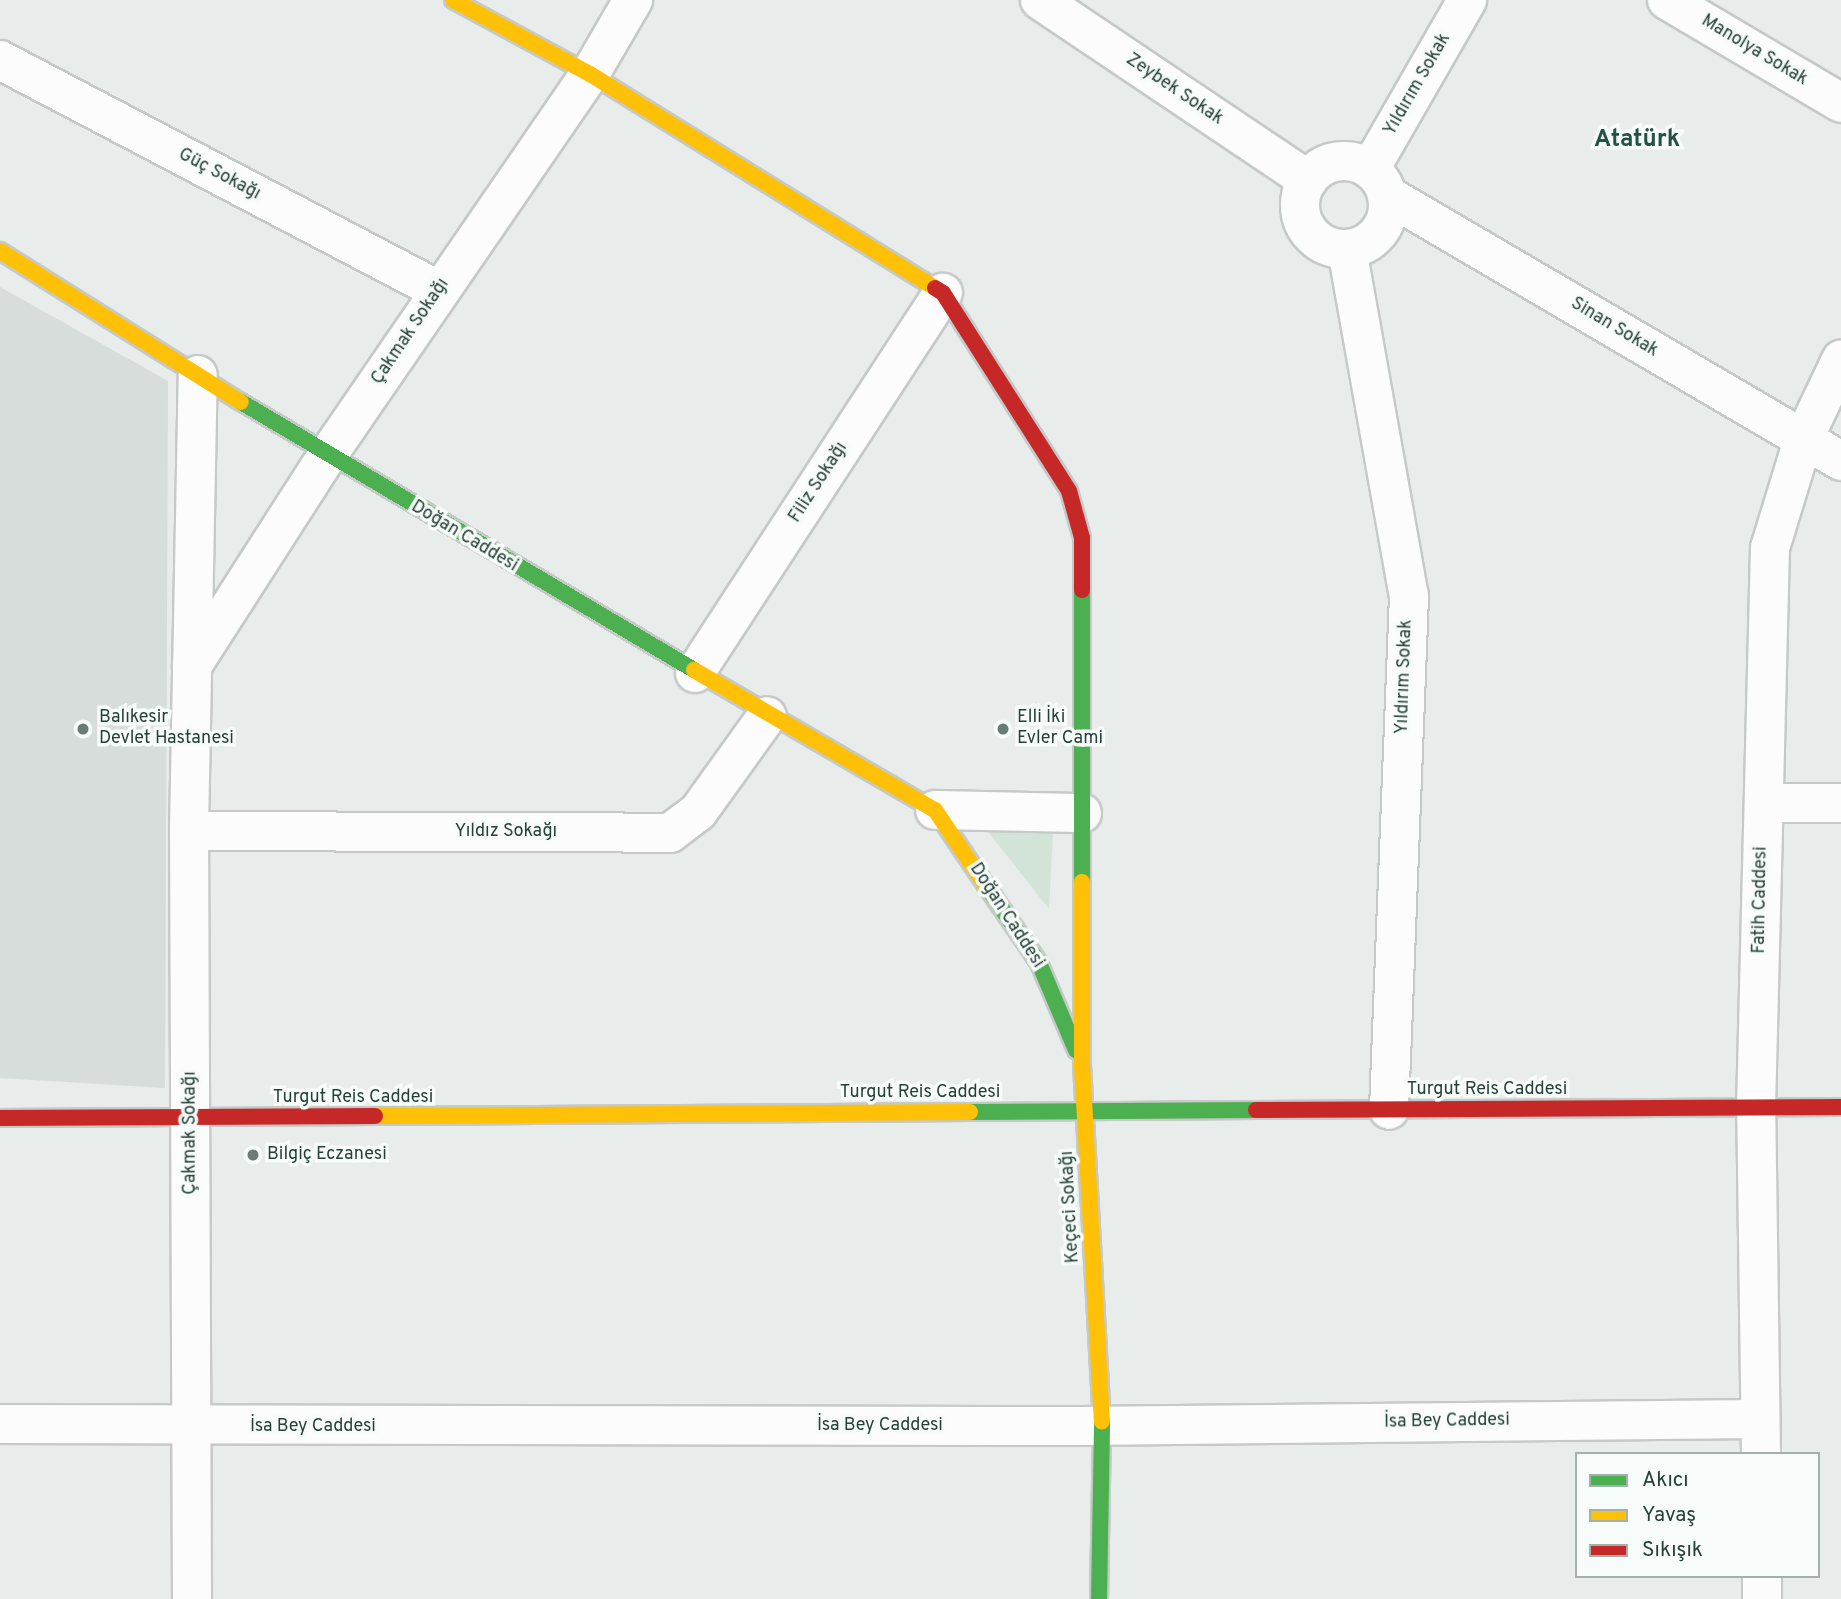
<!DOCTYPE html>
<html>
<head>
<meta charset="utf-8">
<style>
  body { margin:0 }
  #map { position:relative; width:1841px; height:1599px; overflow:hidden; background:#e8ecea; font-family:Overpass,sans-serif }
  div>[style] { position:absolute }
  .built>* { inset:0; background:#d6ddda }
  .green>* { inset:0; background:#d2e4d7 }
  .roads { filter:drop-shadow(2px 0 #c5c9c7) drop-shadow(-2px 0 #c5c9c7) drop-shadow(0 2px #c5c9c7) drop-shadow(0 -2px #c5c9c7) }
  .street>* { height:38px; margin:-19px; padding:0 19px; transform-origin:19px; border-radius:19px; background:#fcfcfc }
  .street>.ring { margin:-19px; padding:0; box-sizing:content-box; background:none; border:38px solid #fcfcfc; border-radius:50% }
  .fast>* { height:16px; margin:-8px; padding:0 8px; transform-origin:8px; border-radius:8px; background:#4caf50 }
  .slow>* { height:16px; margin:-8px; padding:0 8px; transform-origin:8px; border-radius:8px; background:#ffc107 }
  .jam>* { height:16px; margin:-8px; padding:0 8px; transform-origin:8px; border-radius:8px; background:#c62828 }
  .dots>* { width:19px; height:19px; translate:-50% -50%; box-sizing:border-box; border:4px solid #f7fbf9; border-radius:50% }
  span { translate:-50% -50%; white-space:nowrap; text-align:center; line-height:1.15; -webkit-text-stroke:7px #f7fbf9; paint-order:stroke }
  .street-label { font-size:18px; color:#254038 }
  .poi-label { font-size:18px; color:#254038 }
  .left { translate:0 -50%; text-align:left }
  .district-label { font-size:24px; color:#215245; font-weight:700 }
  .legend { position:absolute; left:1575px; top:1452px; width:245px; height:126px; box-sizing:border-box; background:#f7fbf9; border:2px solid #a3b0ac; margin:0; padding:9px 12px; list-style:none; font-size:21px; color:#254038 }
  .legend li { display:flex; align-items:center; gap:14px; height:35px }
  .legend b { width:35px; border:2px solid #a3b0ac }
</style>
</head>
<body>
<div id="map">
  <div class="built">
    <div style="clip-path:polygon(0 287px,168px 381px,165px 1088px,0 1078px)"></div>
  </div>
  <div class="green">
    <div style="clip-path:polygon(986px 829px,1053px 834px,1049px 909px)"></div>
  </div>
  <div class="roads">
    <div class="street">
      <div style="left:1040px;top:0;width:323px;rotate:33.9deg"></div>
      <div style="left:1667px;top:0;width:202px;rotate:30.6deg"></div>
      <div style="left:0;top:60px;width:496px;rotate:27.7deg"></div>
      <div class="ring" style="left:1300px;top:161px;width:50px;height:50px"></div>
      <div style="left:1370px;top:169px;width:195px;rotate:-60.1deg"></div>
      <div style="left:1387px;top:195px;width:526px;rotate:30.37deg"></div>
      <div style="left:1347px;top:249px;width:352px;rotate:79.9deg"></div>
      <div style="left:1409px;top:596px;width:514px;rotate:92.23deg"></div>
      <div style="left:192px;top:666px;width:250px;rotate:-57.3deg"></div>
      <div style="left:327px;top:456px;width:464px;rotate:-55.5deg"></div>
      <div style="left:590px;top:74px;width:86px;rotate:-59.8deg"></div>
      <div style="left:695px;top:673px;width:454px;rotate:-56.9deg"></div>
      <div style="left:1764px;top:803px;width:77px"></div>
      <div style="left:935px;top:810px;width:147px;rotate:1.2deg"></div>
      <div style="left:189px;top:831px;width:481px;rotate:0.2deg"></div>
      <div style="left:670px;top:833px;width:35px;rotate:-37deg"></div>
      <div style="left:698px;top:812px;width:118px;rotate:-54.3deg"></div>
      <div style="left:0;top:1424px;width:1080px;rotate:0.11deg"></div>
      <div style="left:1080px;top:1426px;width:680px;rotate:-0.59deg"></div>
      <div style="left:1761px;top:1454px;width:345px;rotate:-90.8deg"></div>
      <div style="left:1756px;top:1109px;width:561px;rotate:-88.57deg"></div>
      <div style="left:1770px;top:548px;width:113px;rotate:-73deg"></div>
      <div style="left:1803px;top:440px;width:89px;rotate:-64.6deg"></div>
      <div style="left:1762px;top:1576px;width:23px;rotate:90deg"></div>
      <div style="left:192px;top:1599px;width:768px;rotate:-90.22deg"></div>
      <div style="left:189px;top:831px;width:456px;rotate:-88.9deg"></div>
    </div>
    <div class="fast">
      <div style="left:241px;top:402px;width:526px;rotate:30.61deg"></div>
      <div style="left:1082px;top:590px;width:292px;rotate:90deg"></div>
      <div style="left:985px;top:884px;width:96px;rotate:55.6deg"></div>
      <div style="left:1039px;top:963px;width:95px;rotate:67deg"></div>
      <div style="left:970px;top:1112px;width:286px;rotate:-0.4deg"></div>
      <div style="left:1099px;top:1599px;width:178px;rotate:-89deg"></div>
    </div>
    <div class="slow">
      <div style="left:453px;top:0;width:156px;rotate:28.4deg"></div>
      <div style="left:590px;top:74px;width:406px;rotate:31.8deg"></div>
      <div style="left:0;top:251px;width:284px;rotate:32.1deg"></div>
      <div style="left:694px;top:670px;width:279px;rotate:30.2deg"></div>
      <div style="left:935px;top:810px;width:89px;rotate:56deg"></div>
      <div style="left:1082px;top:882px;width:183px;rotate:90deg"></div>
      <div style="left:1082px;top:1065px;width:357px;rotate:86.8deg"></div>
      <div style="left:375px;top:1116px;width:595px;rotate:-0.39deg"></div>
    </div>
    <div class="jam">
      <div style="left:935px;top:288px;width:9px;rotate:32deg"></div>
      <div style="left:943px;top:293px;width:235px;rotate:57.5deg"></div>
      <div style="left:1069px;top:491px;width:49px;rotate:74.5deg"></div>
      <div style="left:1082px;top:538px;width:52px;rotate:90deg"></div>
      <div style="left:1256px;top:1110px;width:585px;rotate:-0.29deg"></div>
      <div style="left:0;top:1118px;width:375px;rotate:-0.3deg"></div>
    </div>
  </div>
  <div class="dots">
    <div style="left:83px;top:729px;background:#697c76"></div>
    <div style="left:1003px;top:729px;background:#697c76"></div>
    <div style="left:253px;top:1155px;background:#697c76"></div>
  </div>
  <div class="street-label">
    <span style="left:1754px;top:51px;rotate:31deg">Manolya Sokak</span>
    <span style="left:1418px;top:85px;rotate:-60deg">Yıldırım Sokak</span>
    <span style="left:1174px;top:90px;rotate:34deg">Zeybek Sokak</span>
    <span style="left:219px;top:175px;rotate:28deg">Güç Sokağı</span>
    <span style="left:1614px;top:328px;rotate:31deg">Sinan Sokak</span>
    <span style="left:411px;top:332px;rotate:-56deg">Çakmak Sokağı</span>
    <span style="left:819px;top:483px;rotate:-57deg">Filiz Sokağı</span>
    <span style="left:464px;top:537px;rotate:31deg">Doğan Caddesi</span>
    <span style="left:1405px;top:677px;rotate:-88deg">Yıldırım Sokak</span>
    <span style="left:506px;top:832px">Yıldız Sokağı</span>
    <span style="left:1761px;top:900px;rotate:-89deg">Fatih Caddesi</span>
    <span style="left:1006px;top:916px;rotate:57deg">Doğan Caddesi</span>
    <span style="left:1487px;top:1090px">Turgut Reis Caddesi</span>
    <span style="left:920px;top:1093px">Turgut Reis Caddesi</span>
    <span style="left:353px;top:1098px">Turgut Reis Caddesi</span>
    <span style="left:191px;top:1133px;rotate:-90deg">Çakmak Sokağı</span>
    <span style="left:1071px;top:1207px;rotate:-93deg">Keçeci Sokağı</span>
    <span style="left:1447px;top:1422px;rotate:-1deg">İsa Bey Caddesi</span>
    <span style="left:880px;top:1426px">İsa Bey Caddesi</span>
    <span style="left:313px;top:1427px">İsa Bey Caddesi</span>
  </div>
  <div class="poi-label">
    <span class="left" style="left:99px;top:729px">Balıkesir<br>Devlet Hastanesi</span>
    <span class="left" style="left:1017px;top:729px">Elli İki<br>Evler Cami</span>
    <span class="left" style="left:267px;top:1155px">Bilgiç Eczanesi</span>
  </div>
  <div class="district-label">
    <span style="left:1637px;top:141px">Atatürk</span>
  </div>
  <ul class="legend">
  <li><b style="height:9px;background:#4caf50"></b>Akıcı</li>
  <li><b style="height:9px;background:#ffc107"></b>Yavaş</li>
  <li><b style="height:9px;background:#c62828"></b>Sıkışık</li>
  </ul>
</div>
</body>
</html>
